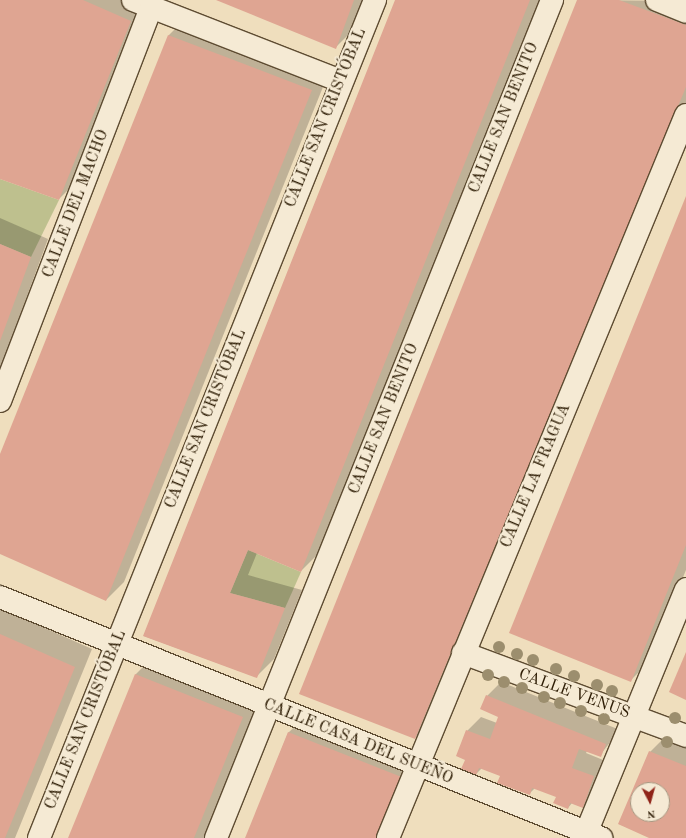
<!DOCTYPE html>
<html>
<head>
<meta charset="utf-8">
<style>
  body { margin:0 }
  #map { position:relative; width:686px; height:838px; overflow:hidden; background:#efdebd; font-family:"Old Standard TT",serif }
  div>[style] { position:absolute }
  .green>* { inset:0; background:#bec08e }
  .shadow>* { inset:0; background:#0003 }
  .building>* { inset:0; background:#dfa592 }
  .roads { filter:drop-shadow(1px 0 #5e4c32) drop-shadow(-1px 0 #5e4c32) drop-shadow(0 1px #5e4c32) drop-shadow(0 -1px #5e4c32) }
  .street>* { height:22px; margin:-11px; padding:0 11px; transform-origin:11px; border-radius:11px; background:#f5ead4 }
  .secondary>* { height:22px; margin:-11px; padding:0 11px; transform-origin:11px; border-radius:11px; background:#f5ead4 }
  .trees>* { width:12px; height:12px; margin:-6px; border-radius:50%; background:#9c8e6e }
  span { translate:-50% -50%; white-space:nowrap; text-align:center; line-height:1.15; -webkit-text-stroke:4px #f5ead4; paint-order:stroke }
  .street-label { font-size:16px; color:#2d1c04 }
  .north { position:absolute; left:630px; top:782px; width:40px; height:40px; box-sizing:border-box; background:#f5ead4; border:1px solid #a59881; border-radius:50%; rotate:174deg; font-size:11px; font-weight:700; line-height:16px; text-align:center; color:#2d1c04 }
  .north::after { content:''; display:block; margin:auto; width:14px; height:18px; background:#8f2418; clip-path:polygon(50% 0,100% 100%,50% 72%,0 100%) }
</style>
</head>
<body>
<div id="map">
  <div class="green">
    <div style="clip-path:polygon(0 179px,59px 200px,31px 257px,0 244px)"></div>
    <div style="clip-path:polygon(248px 550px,301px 572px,285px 608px,230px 593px)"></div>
  </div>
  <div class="shadow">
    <div style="clip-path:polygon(0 0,141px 0,148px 3px,77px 181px,59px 199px,0 178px)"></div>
    <div style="clip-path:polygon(218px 0,365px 0,354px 29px,336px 47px)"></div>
    <div style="clip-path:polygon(396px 0,541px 0,319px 553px,301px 571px,257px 553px,248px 575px,302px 590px,274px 659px,256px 677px,144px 636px)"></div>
    <div style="clip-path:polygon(578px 0,686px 1px,686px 111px,433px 720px,415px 738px)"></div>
    <div style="clip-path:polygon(187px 17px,329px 72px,124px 582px,106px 600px,0 553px,0 457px,169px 35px)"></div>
    <div style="clip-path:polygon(686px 198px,686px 570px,648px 663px,630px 681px)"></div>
    <div style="clip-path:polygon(0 218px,48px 239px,0 370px)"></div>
    <div style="clip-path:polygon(0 608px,92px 649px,15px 838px,0 838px)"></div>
    <div style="clip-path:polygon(154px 656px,260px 699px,204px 838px,69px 838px,136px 674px)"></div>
    <div style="clip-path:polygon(501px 682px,620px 730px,600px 755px,587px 751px,586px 753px,608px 762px,597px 793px,582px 807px,572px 803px,568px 808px,557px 796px,535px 788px,529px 794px,502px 775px,482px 768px,476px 774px,466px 759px,467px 731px,481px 717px,497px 723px,500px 716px,487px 696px)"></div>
    <div style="clip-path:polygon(307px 715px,421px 760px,389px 838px,246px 838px,288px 733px)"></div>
    <div style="clip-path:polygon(evenodd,668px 734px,686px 741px,686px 838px,652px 838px,619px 824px,650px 752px,668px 734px,638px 790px,662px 790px,662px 814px,638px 814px,638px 790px)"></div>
  </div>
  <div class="building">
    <div style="clip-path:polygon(0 0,83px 0,131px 21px,59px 200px,0 179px)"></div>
    <div style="clip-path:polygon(216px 0,354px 0,336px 49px)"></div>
    <div style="clip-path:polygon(395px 0,530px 0,301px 572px,248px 550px,230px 593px,285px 608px,257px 678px,143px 636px)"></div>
    <div style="clip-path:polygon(577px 0,619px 0,686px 25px,686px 87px,415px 739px,299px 694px)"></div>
    <div style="clip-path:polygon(168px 35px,312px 90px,106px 601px,0 554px,0 454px)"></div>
    <div style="clip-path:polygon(686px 196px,686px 545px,631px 682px,509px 633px)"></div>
    <div style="clip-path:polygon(0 244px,31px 257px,0 341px)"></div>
    <div style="clip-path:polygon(0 634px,75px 667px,5px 838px,0 838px)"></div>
    <div style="clip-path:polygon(686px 652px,686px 700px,669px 692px)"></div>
    <div style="clip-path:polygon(135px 674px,243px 717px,194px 838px,68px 838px)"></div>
    <div style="clip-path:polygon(486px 695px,606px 744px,601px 757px,579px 749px,572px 768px,594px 776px,583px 808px,570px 803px,568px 809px,553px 803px,556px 797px,532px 788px,530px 795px,497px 783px,500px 776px,479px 768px,476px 775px,461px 769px,465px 760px,456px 756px,466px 730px,490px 739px,498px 717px,480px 709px)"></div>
    <div style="clip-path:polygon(288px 732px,404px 778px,379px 838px,245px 838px)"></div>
    <div style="clip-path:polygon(evenodd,649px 751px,686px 766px,686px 838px,649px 838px,618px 824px,649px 751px,638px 790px,662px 790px,662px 814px,638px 814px,638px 790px)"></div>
  </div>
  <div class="roads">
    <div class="street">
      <div style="left:133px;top:0;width:223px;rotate:21.3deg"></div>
      <div style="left:657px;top:0;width:31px;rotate:22deg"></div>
      <div style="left:0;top:401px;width:421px;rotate:-69deg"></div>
      <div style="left:463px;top:653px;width:238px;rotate:20.4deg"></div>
      <div style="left:39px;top:838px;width:903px;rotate:-68.15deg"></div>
      <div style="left:216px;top:838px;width:903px;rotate:-68.15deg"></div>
      <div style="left:388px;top:838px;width:782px;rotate:-67.6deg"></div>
      <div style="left:584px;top:838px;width:269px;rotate:-67.7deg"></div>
    </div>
    <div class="secondary">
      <div style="left:0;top:597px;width:648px;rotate:21.85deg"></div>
    </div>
  </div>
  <div class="trees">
    <div style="left:499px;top:647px"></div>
    <div style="left:517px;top:654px"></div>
    <div style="left:533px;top:660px"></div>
    <div style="left:556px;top:669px"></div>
    <div style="left:488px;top:675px"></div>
    <div style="left:574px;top:676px"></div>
    <div style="left:504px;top:682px"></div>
    <div style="left:597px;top:685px"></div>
    <div style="left:522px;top:688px"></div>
    <div style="left:612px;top:691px"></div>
    <div style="left:544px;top:697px"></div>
    <div style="left:560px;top:703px"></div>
    <div style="left:581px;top:711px"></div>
    <div style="left:675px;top:718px"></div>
    <div style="left:604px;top:719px"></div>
    <div style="left:667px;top:742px"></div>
  </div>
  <div class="street-label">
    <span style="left:326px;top:118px;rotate:-68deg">CALLE SAN CRISTÓBAL</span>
    <span style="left:504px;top:118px;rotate:-68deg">CALLE SAN BENITO</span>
    <span style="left:76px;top:204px;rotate:-69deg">CALLE DEL MACHO</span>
    <span style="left:206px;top:419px;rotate:-68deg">CALLE SAN CRISTÓBAL</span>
    <span style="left:384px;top:419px;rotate:-68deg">CALLE SAN BENITO</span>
    <span style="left:536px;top:476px;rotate:-67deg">CALLE LA FRAGUA</span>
    <span style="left:574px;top:694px;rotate:20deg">CALLE VENUS</span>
    <span style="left:86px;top:720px;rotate:-68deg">CALLE SAN CRISTÓBAL</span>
    <span style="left:358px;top:742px;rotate:22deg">CALLE CASA DEL SUEÑO</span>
  </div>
  <div class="north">N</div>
</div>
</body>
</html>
